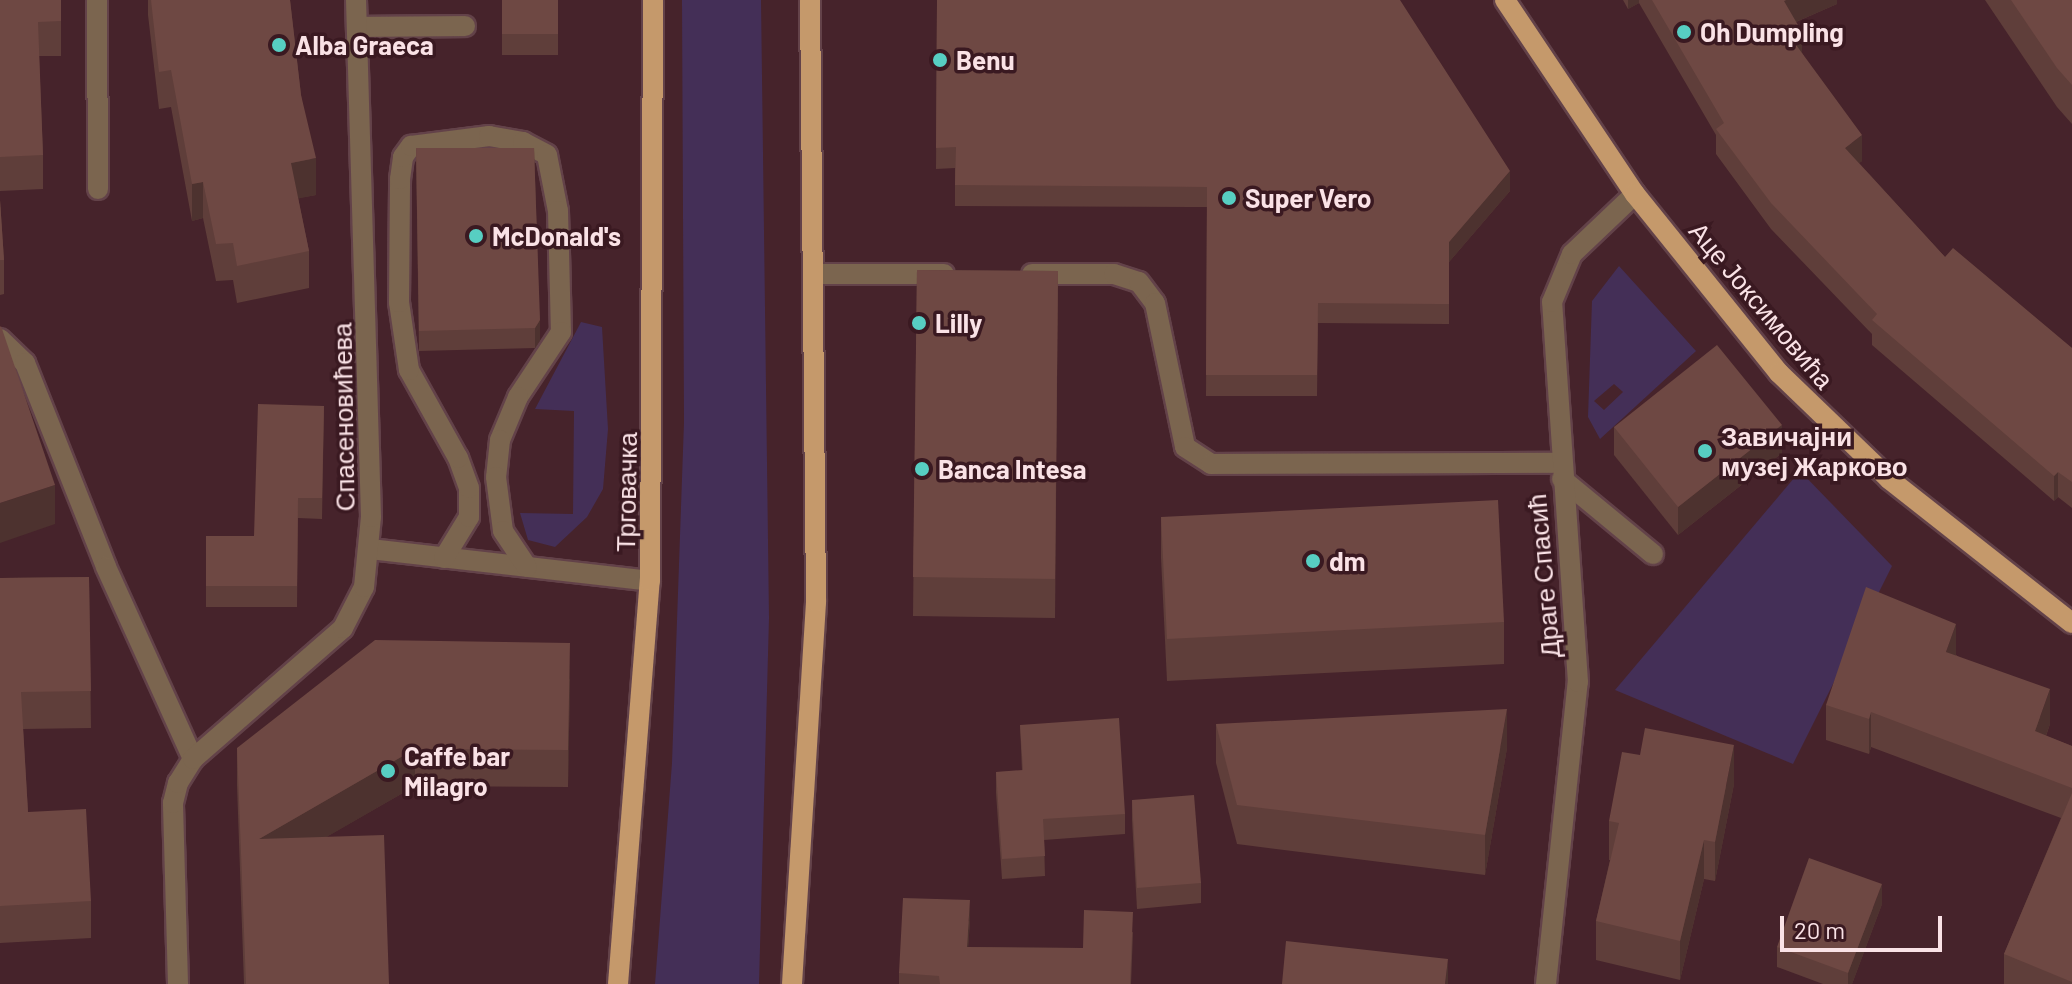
<!DOCTYPE html>
<html>
<head>
<meta charset="utf-8">
<style>
  body { margin:0 }
  #map { position:relative; width:2072px; height:984px; overflow:hidden; background:#46232b; font-family:Barlow,sans-serif }
  div>[style] { position:absolute }
  .green>* { inset:0; background:#442f57 }
  .roads { filter:drop-shadow(2px 0 #634249) drop-shadow(-2px 0 #634249) drop-shadow(0 2px #634249) drop-shadow(0 -2px #634249) }
  .minor>* { height:20px; margin:-10px; padding:0 10px; transform-origin:10px; border-radius:10px; background:#7b654f }
  .major>* { height:20px; margin:-10px; padding:0 10px; transform-origin:10px; border-radius:10px; background:#c5996b }
  .wall>* { inset:0; background:#5f3e3a }
  .shaded-wall>* { inset:0; background:#4d322f }
  .building>* { inset:0; background:#6e4843 }
  .dots>* { width:22px; height:22px; translate:-50% -50%; box-sizing:border-box; border:4px solid #3a1921; border-radius:50% }
  span { translate:-50% -50%; white-space:nowrap; text-align:center; line-height:1.15; -webkit-text-stroke:7px #3a1921; paint-order:stroke }
  .poi-label { font-size:26px; color:#fae2e6; font-weight:700 }
  .left { translate:0 -50%; text-align:left }
  .street-label { font-size:26px; color:#fae2e6 }
  .scale { position:absolute; left:1780px; top:916px; width:162px; height:36px; box-sizing:border-box; border:4px solid #fae2e6; border-top:0; padding-left:10px; font-size:24px; line-height:28px; white-space:nowrap; color:#fae2e6; -webkit-text-stroke:6px #3a1921; paint-order:stroke }
</style>
</head>
<body>
<div id="map">
  <div class="green">
    <div style="clip-path:polygon(682px 0,761px 0,769px 618px,759px 984px,655px 984px,672px 763px,684px 422px)"></div>
    <div style="clip-path:polygon(evenodd,1619px 266px,1696px 351px,1600px 439px,1588px 417px,1592px 301px,1619px 266px,1614px 384px,1623px 392px,1604px 410px,1594px 401px,1614px 384px)"></div>
    <div style="clip-path:polygon(581px 322px,602px 327px,608px 429px,603px 489px,587px 517px,555px 547px,528px 540px,520px 513px,573px 514px,574px 411px,535px 409px)"></div>
    <div style="clip-path:polygon(1800px 471px,1892px 566px,1793px 764px,1615px 690px)"></div>
  </div>
  <div class="roads">
    <div class="minor">
      <div style="left:97px;top:0;width:189px;rotate:89.7deg"></div>
      <div style="left:357px;top:27px;width:108px;rotate:-0.5deg"></div>
      <div style="left:816px;top:274px;width:128px"></div>
      <div style="left:1032px;top:274px;width:82px"></div>
      <div style="left:1114px;top:274px;width:26px;rotate:18deg"></div>
      <div style="left:1139px;top:282px;width:26px;rotate:53deg"></div>
      <div style="left:1155px;top:303px;width:147px;rotate:78.2deg"></div>
      <div style="left:1185px;top:447px;width:31px;rotate:33deg"></div>
      <div style="left:1211px;top:464px;width:349px;rotate:-0.2deg"></div>
      <div style="left:0;top:339px;width:35px;rotate:44deg"></div>
      <div style="left:25px;top:363px;width:219px;rotate:68.3deg"></div>
      <div style="left:106px;top:567px;width:211px;rotate:65.6deg"></div>
      <div style="left:1562px;top:479px;width:118px;rotate:39.5deg"></div>
      <div style="left:370px;top:549px;width:282px;rotate:6.5deg"></div>
      <div style="left:444px;top:558px;width:48px;rotate:-58.6deg"></div>
      <div style="left:469px;top:517px;width:29px;rotate:-90deg"></div>
      <div style="left:469px;top:488px;width:32px;rotate:-110deg"></div>
      <div style="left:458px;top:458px;width:101px;rotate:-119.1deg"></div>
      <div style="left:409px;top:370px;width:69px;rotate:-98.4deg"></div>
      <div style="left:399px;top:302px;width:123px;rotate:-89.5deg"></div>
      <div style="left:400px;top:179px;width:22px;rotate:-82deg"></div>
      <div style="left:403px;top:157px;width:14px;rotate:-54deg"></div>
      <div style="left:411px;top:146px;width:79px;rotate:-7.3deg"></div>
      <div style="left:489px;top:136px;width:35px;rotate:10deg"></div>
      <div style="left:523px;top:142px;width:27px;rotate:28deg"></div>
      <div style="left:547px;top:155px;width:57px;rotate:78.9deg"></div>
      <div style="left:558px;top:211px;width:121px;rotate:88.6deg"></div>
      <div style="left:561px;top:332px;width:78px;rotate:123.5deg"></div>
      <div style="left:518px;top:397px;width:47px;rotate:112.7deg"></div>
      <div style="left:500px;top:440px;width:37px;rotate:96deg"></div>
      <div style="left:496px;top:477px;width:54px;rotate:82.6deg"></div>
      <div style="left:503px;top:531px;width:43px;rotate:56.3deg"></div>
      <div style="left:178px;top:984px;width:181px;rotate:-91.6deg"></div>
      <div style="left:173px;top:803px;width:21px;rotate:-76deg"></div>
      <div style="left:178px;top:783px;width:28px;rotate:-58deg"></div>
      <div style="left:193px;top:759px;width:199px;rotate:-41.1deg"></div>
      <div style="left:343px;top:628px;width:46px;rotate:-62.9deg"></div>
      <div style="left:364px;top:587px;width:70px;rotate:-84.3deg"></div>
      <div style="left:371px;top:517px;width:517px;rotate:-91.66deg"></div>
      <div style="left:1546px;top:984px;width:304px;rotate:-84deg"></div>
      <div style="left:1578px;top:682px;width:381px;rotate:-93.9deg"></div>
      <div style="left:1552px;top:302px;width:52px;rotate:-67.4deg"></div>
      <div style="left:1572px;top:254px;width:87px;rotate:-43.6deg"></div>
    </div>
    <div class="major">
      <div style="left:1505px;top:0;width:234px;rotate:56.2deg"></div>
      <div style="left:1635px;top:194px;width:230px;rotate:51.2deg"></div>
      <div style="left:1779px;top:373px;width:153px;rotate:43.9deg"></div>
      <div style="left:1889px;top:479px;width:233px;rotate:38.2deg"></div>
      <div style="left:618px;top:984px;width:404px;rotate:-85.5deg"></div>
      <div style="left:650px;top:581px;width:581px;rotate:-89.7deg"></div>
      <div style="left:792px;top:984px;width:383px;rotate:-86.4deg"></div>
      <div style="left:816px;top:602px;width:602px;rotate:-90.57deg"></div>
    </div>
  </div>
  <div class="wall">
    <div style="clip-path:polygon(0 0,61px 0,61px 56px,39px 56px,43px 155px,43px 189px,0 191px)"></div>
    <div style="clip-path:polygon(148px 0,290px 0,301px 95px,316px 195px,298px 198px,309px 251px,309px 288px,237px 303px,233px 280px,216px 281px,203px 218px,192px 221px,171px 107px,159px 109px,148px 15px)"></div>
    <div style="clip-path:polygon(502px 0,558px 0,558px 55px,502px 55px)"></div>
    <div style="clip-path:polygon(937px 0,1510px 191px,1449px 262px,1449px 324px,1318px 323px,1317px 396px,1206px 396px,1207px 207px,955px 206px,955px 168px,936px 169px)"></div>
    <div style="clip-path:polygon(1623px 0,1837px 0,1837px 4px,1796px 22px,1802px 53px,1862px 161px,1859px 163px,1945px 257px,2072px 348px,2072px 508px,2058px 497px,2054px 501px,1872px 345px,1872px 334px,1771px 229px,1716px 154px,1716px 135px,1639px 3px,1628px 9px)"></div>
    <div style="clip-path:polygon(1985px 0,2072px 0,2072px 124px,2057px 107px)"></div>
    <div style="clip-path:polygon(416px 148px,534px 148px,540px 340px,535px 348px,419px 351px)"></div>
    <div style="clip-path:polygon(0 200px,4px 260px,4px 294px,0 295px)"></div>
    <div style="clip-path:polygon(917px 270px,1058px 271px,1055px 618px,913px 616px)"></div>
    <div style="clip-path:polygon(324px 406px,322px 519px,298px 518px,297px 607px,206px 607px,206px 536px,254px 536px)"></div>
    <div style="clip-path:polygon(1614px 427px,1782px 453px,1678px 535px,1614px 455px)"></div>
    <div style="clip-path:polygon(1161px 517px,1504px 622px,1504px 664px,1167px 681px,1161px 558px)"></div>
    <div style="clip-path:polygon(89px 577px,91px 728px,23px 729px,28px 812px,91px 901px,91px 938px,0 943px,0 578px)"></div>
    <div style="clip-path:polygon(1956px 655px,2050px 724px,2046px 736px,2072px 746px,2072px 984px,2004px 984px,2004px 954px,2061px 818px,1871px 747px,1869px 754px,1826px 740px,1826px 705px)"></div>
    <div style="clip-path:polygon(570px 679px,568px 787px,415px 786px,326px 837px,389px 984px,244px 984px,237px 785px,237px 748px)"></div>
    <div style="clip-path:polygon(1216px 724px,1507px 748px,1485px 875px,1237px 844px,1216px 763px)"></div>
    <div style="clip-path:polygon(1020px 725px,1125px 814px,1125px 834px,1044px 840px,1045px 876px,1002px 879px,996px 793px,996px 772px,1022px 771px)"></div>
    <div style="clip-path:polygon(1734px 784px,1715px 881px,1704px 879px,1680px 980px,1596px 960px,1596px 921px,1610px 860px,1609px 860px,1609px 821px)"></div>
    <div style="clip-path:polygon(1132px 800px,1201px 883px,1201px 903px,1137px 909px,1132px 820px)"></div>
    <div style="clip-path:polygon(1882px 904px,1852px 984px,1823px 984px,1777px 967px,1777px 947px)"></div>
    <div style="clip-path:polygon(970px 920px,968px 947px,1083px 948px,1133px 932px,1131px 984px,899px 984px,899px 973px)"></div>
  </div>
  <div class="shaded-wall">
    <div style="clip-path:polygon(1628px 0,1639px 0,1639px 3px,1628px 9px)"></div>
    <div style="clip-path:polygon(1786px 0,1837px 0,1837px 4px,1784px 27px,1784px 1px)"></div>
    <div style="clip-path:polygon(1802px 32px,1802px 57px,1791px 38px)"></div>
    <div style="clip-path:polygon(1862px 135px,1862px 161px,1845px 173px,1845px 148px)"></div>
    <div style="clip-path:polygon(316px 158px,316px 195px,291px 200px,291px 163px)"></div>
    <div style="clip-path:polygon(1510px 171px,1510px 191px,1449px 262px,1449px 242px)"></div>
    <div style="clip-path:polygon(203px 182px,203px 218px,192px 221px,192px 184px)"></div>
    <div style="clip-path:polygon(540px 320px,540px 340px,535px 348px,535px 328px)"></div>
    <div style="clip-path:polygon(1782px 425px,1782px 453px,1678px 535px,1678px 507px)"></div>
    <div style="clip-path:polygon(2058px 472px,2058px 497px,2054px 501px,2054px 476px)"></div>
    <div style="clip-path:polygon(55px 485px,55px 524px,0 543px,0 503px)"></div>
    <div style="clip-path:polygon(1956px 624px,1956px 659px,1946px 652px)"></div>
    <div style="clip-path:polygon(570px 643px,570px 679px,568px 787px,568px 750px)"></div>
    <div style="clip-path:polygon(2050px 689px,2050px 724px,2035px 766px,2035px 731px)"></div>
    <div style="clip-path:polygon(1507px 709px,1507px 748px,1485px 875px,1485px 835px)"></div>
    <div style="clip-path:polygon(1871px 712px,1871px 747px,1869px 754px,1869px 719px)"></div>
    <div style="clip-path:polygon(1734px 745px,1734px 784px,1715px 881px,1715px 842px)"></div>
    <div style="clip-path:polygon(415px 749px,415px 786px,259px 876px,259px 839px)"></div>
    <div style="clip-path:polygon(1704px 840px,1704px 879px,1680px 980px,1680px 941px)"></div>
    <div style="clip-path:polygon(1882px 884px,1882px 904px,1852px 984px,1848px 984px,1848px 973px)"></div>
    <div style="clip-path:polygon(970px 900px,970px 920px,967px 968px,967px 947px)"></div>
    <div style="clip-path:polygon(1448px 959px,1448px 984px,1445px 984px)"></div>
  </div>
  <div class="building">
    <div style="clip-path:polygon(0 0,61px 0,61px 21px,38px 22px,43px 155px,0 157px)"></div>
    <div style="clip-path:polygon(151px 0,290px 0,301px 95px,316px 158px,291px 163px,309px 251px,237px 266px,233px 243px,216px 244px,203px 182px,192px 184px,171px 70px,159px 72px)"></div>
    <div style="clip-path:polygon(502px 0,558px 0,558px 34px,502px 34px)"></div>
    <div style="clip-path:polygon(937px 0,1400px 0,1510px 171px,1449px 242px,1449px 304px,1318px 303px,1317px 375px,1206px 375px,1207px 187px,955px 185px,956px 147px,936px 148px)"></div>
    <div style="clip-path:polygon(1652px 0,1786px 0,1784px 1px,1802px 32px,1791px 38px,1862px 135px,1845px 148px,1945px 257px,1953px 248px,2072px 348px,2072px 482px,2058px 472px,2054px 476px,1872px 320px,1877px 314px,1771px 203px,1716px 129px,1724px 123px)"></div>
    <div style="clip-path:polygon(2011px 0,2072px 0,2072px 85px,2057px 68px)"></div>
    <div style="clip-path:polygon(416px 148px,534px 148px,540px 320px,535px 328px,419px 331px)"></div>
    <div style="clip-path:polygon(0 200px,4px 260px,0 260px)"></div>
    <div style="clip-path:polygon(917px 270px,1058px 271px,1055px 579px,913px 577px)"></div>
    <div style="clip-path:polygon(1px 326px,55px 485px,0 503px,0 327px)"></div>
    <div style="clip-path:polygon(1717px 345px,1782px 425px,1678px 507px,1614px 427px)"></div>
    <div style="clip-path:polygon(258px 404px,324px 406px,322px 498px,298px 498px,297px 586px,206px 586px,206px 536px,254px 536px)"></div>
    <div style="clip-path:polygon(1498px 500px,1504px 622px,1167px 639px,1161px 517px)"></div>
    <div style="clip-path:polygon(89px 577px,91px 691px,21px 692px,28px 812px,86px 809px,91px 901px,0 906px,0 578px)"></div>
    <div style="clip-path:polygon(1866px 587px,1956px 624px,1946px 652px,2050px 689px,2035px 731px,2072px 746px,2072px 788px,1871px 712px,1869px 719px,1826px 705px)"></div>
    <div style="clip-path:polygon(375px 640px,570px 643px,568px 750px,415px 749px,259px 839px,384px 835px,389px 984px,246px 984px,237px 748px)"></div>
    <div style="clip-path:polygon(1507px 709px,1485px 835px,1237px 805px,1216px 724px)"></div>
    <div style="clip-path:polygon(1119px 718px,1125px 814px,1043px 819px,1045px 856px,1002px 859px,996px 772px,1023px 770px,1020px 725px)"></div>
    <div style="clip-path:polygon(1645px 728px,1734px 745px,1715px 842px,1704px 840px,1680px 941px,1596px 921px,1619px 823px,1609px 821px,1622px 752px,1640px 755px)"></div>
    <div style="clip-path:polygon(2072px 793px,2072px 982px,2004px 954px)"></div>
    <div style="clip-path:polygon(1194px 795px,1201px 883px,1137px 888px,1132px 800px)"></div>
    <div style="clip-path:polygon(1809px 858px,1882px 884px,1848px 973px,1777px 947px)"></div>
    <div style="clip-path:polygon(903px 898px,970px 900px,967px 947px,1083px 948px,1084px 910px,1133px 912px,1130px 984px,940px 984px,939px 976px,899px 973px)"></div>
    <div style="clip-path:polygon(1286px 941px,1448px 959px,1445px 984px,1282px 984px)"></div>
  </div>
  <div class="dots">
    <div style="left:1684px;top:32px;background:#57cec2"></div>
    <div style="left:279px;top:45px;background:#57cec2"></div>
    <div style="left:940px;top:60px;background:#57cec2"></div>
    <div style="left:1229px;top:198px;background:#57cec2"></div>
    <div style="left:476px;top:236px;background:#57cec2"></div>
    <div style="left:919px;top:323px;background:#57cec2"></div>
    <div style="left:1705px;top:451px;background:#57cec2"></div>
    <div style="left:922px;top:469px;background:#57cec2"></div>
    <div style="left:1313px;top:561px;background:#57cec2"></div>
    <div style="left:388px;top:771px;background:#57cec2"></div>
  </div>
  <div class="poi-label">
    <span class="left" style="left:1700px;top:32px">Oh Dumpling</span>
    <span class="left" style="left:295px;top:45px">Alba Graeca</span>
    <span class="left" style="left:956px;top:60px">Benu</span>
    <span class="left" style="left:1245px;top:198px">Super Vero</span>
    <span class="left" style="left:492px;top:236px">McDonald's</span>
    <span class="left" style="left:935px;top:323px">Lilly</span>
    <span class="left" style="left:1721px;top:451px">Завичајни<br>музеј Жарково</span>
    <span class="left" style="left:938px;top:469px">Banca Intesa</span>
    <span class="left" style="left:1329px;top:561px">dm</span>
    <span class="left" style="left:404px;top:771px">Caffe bar<br>Milagro</span>
  </div>
  <div class="street-label">
    <span style="left:1762px;top:305px;rotate:50deg">Аце Јоксимовића</span>
    <span style="left:343px;top:417px;rotate:-91deg">Спасеновићева</span>
    <span style="left:626px;top:492px;rotate:-89deg">Трговачка</span>
    <span style="left:1543px;top:576px;rotate:-95deg">Драге Спасић</span>
  </div>
  <div class="scale">20 m</div>
</div>
</body>
</html>
